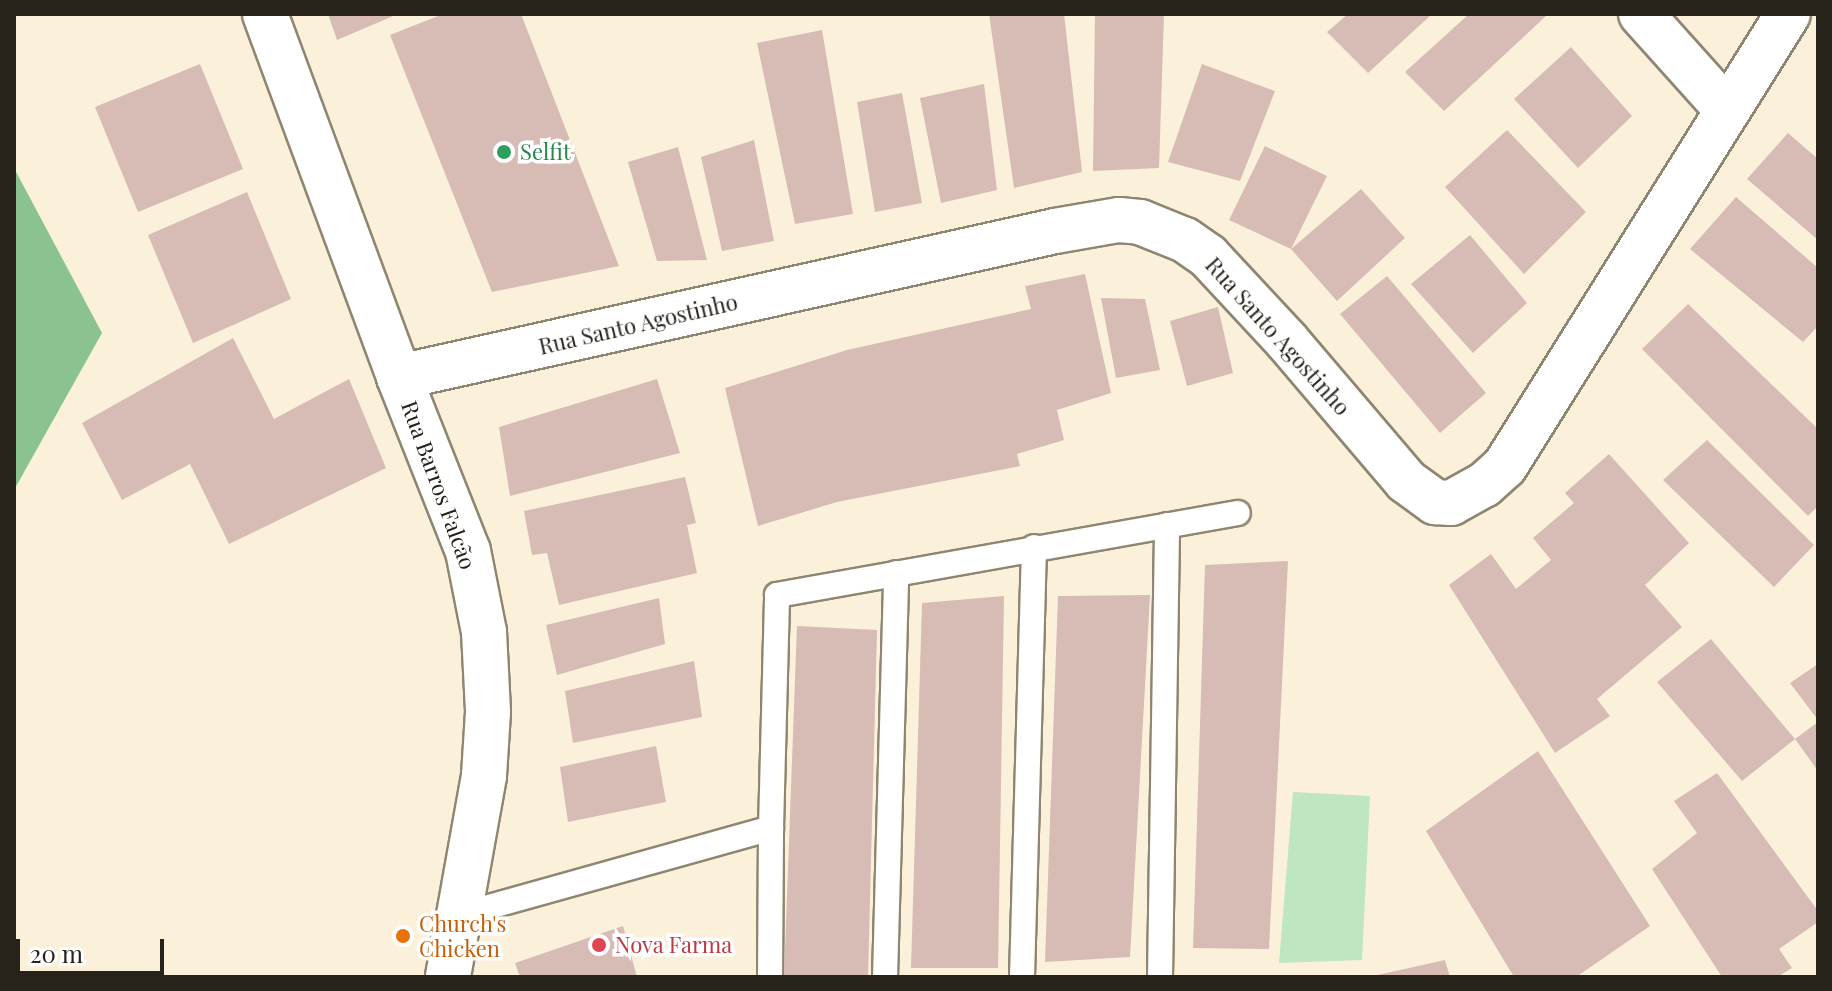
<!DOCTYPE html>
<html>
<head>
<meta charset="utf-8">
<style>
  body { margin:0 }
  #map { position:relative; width:1832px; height:991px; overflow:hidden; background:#fbf1da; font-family:"Playfair Display",serif }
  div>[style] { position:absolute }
  .green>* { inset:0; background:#bee6c1 }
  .forest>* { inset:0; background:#8ac390 }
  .building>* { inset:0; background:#d7bbb5 }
  .roads { filter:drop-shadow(2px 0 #8f8671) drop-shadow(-2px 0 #8f8671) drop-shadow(0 2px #8f8671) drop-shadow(0 -2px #8f8671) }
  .service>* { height:24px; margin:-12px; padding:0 12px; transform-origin:12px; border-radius:12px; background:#fff }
  .minor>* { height:44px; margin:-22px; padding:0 22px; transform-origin:22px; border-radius:22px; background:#fff }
  .tertiary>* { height:44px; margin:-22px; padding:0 22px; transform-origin:22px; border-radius:22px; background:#fff }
  .dots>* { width:22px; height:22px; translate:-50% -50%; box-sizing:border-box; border:4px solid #fff; border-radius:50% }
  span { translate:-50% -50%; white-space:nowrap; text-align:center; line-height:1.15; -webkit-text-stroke:7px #fff; paint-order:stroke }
  .leisure-label { font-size:22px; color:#27864d }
  .left { translate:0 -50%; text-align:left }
  .street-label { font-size:22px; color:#27231b }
  .food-label { font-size:22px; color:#c56008 }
  .health-label { font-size:22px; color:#be3a42 }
  .frame { position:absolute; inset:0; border:16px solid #27231b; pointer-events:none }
  .scale { position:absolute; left:16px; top:939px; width:148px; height:36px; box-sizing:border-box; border:4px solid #27231b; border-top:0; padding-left:10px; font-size:24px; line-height:28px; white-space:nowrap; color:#27231b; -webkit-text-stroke:6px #fff; paint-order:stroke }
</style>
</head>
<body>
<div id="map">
  <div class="green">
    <div style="clip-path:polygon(1293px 792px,1370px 796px,1362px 960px,1279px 963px)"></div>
  </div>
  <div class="forest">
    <div style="clip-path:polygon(14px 168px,102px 333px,14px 490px)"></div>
  </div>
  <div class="building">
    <div style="clip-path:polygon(328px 14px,398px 14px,337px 40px)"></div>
    <div style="clip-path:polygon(443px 14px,521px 14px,619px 266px,492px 292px,390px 35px)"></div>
    <div style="clip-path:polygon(989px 14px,1064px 14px,1082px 172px,1014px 188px)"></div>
    <div style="clip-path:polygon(1095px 14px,1164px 14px,1159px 168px,1093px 171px)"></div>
    <div style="clip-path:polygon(1348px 14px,1432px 14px,1368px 73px,1327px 32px)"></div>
    <div style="clip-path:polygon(1469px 14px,1546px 16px,1444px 111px,1405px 72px)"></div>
    <div style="clip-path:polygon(822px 30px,853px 214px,795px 224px,757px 43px)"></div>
    <div style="clip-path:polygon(1571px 47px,1632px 116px,1578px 168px,1514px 99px)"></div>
    <div style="clip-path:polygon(200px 64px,243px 169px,138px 212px,95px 107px)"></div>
    <div style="clip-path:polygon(1202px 64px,1275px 91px,1240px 181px,1168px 162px)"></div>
    <div style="clip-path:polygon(984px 84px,997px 190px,941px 203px,920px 98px)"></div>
    <div style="clip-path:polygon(902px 93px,922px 203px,875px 212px,857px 102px)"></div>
    <div style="clip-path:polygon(1507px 130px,1586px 212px,1524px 274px,1445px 187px)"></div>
    <div style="clip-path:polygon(1788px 133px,1818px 159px,1818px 240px,1747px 179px)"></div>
    <div style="clip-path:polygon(754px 140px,774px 241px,722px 251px,701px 157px)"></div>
    <div style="clip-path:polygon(1265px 146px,1327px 176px,1291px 249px,1361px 189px,1405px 238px,1337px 301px,1291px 249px,1229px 220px)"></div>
    <div style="clip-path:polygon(678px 147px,707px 260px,657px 261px,628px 162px)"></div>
    <div style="clip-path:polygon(247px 192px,291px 299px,193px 343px,148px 235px)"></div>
    <div style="clip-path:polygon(1736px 197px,1818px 268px,1818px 326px,1803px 342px,1690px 249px)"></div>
    <div style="clip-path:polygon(1470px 235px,1527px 303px,1473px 353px,1411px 284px)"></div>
    <div style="clip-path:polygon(1085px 274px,1111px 393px,1057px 410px,1064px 440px,1017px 454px,1020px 466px,837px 502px,758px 526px,725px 388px,847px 350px,1031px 309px,1025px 286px)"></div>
    <div style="clip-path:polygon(1387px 276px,1486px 393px,1440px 433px,1340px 314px)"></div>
    <div style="clip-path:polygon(1101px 298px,1145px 299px,1160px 370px,1116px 378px)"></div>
    <div style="clip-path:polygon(1688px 304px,1818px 429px,1818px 506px,1808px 516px,1642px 349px)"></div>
    <div style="clip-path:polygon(1218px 307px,1233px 373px,1187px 386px,1170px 321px)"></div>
    <div style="clip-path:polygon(233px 338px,274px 419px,349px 379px,386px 468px,229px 544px,190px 464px,122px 500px,82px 423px)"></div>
    <div style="clip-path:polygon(657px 379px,680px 453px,510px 496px,499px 427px)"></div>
    <div style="clip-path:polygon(1707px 440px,1814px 545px,1774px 587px,1663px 480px)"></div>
    <div style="clip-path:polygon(1609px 454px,1689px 543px,1645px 585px,1682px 627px,1597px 699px,1610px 716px,1555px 753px,1449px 585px,1491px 554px,1516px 589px,1551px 560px,1533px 538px,1574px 503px,1565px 493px)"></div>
    <div style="clip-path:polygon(685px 477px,696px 523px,687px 525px,697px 573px,559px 605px,547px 553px,532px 555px,524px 511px)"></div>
    <div style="clip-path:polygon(1288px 561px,1269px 949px,1193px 948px,1205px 565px)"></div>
    <div style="clip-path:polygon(1150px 595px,1130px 957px,1045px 962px,1058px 596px)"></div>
    <div style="clip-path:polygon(1004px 596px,998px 968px,911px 968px,922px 603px)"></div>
    <div style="clip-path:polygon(659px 598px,665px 644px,557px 675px,546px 625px)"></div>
    <div style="clip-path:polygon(797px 626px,877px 630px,868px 977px,784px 977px)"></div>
    <div style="clip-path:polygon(1711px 639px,1795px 739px,1742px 781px,1657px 682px)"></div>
    <div style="clip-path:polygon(694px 661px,702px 717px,573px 743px,565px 691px)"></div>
    <div style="clip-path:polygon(1818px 664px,1818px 720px,1790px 683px)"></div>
    <div style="clip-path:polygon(1818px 722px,1818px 771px,1795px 739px)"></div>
    <div style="clip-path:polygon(656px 746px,666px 802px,568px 822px,560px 767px)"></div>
    <div style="clip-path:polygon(1538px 751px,1650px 926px,1576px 977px,1514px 977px,1426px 831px)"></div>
    <div style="clip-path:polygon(1717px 773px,1818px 911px,1818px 922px,1779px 949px,1792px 968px,1777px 977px,1722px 977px,1652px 869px,1697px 833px,1674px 801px)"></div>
    <div style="clip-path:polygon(623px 926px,637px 977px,520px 977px,515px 963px)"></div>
    <div style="clip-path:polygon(1445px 960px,1450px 977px,1373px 977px,1373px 976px)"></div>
  </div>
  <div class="roads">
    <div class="service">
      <div style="left:460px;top:915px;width:323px;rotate:-15.6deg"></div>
      <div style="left:771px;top:828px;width:233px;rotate:-88.5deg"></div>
      <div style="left:777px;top:595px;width:468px;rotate:-10.1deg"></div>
      <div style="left:770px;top:977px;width:149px;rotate:-89.6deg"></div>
      <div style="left:885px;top:977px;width:404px;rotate:-88.4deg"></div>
      <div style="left:1022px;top:977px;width:430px;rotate:-88.4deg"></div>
      <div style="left:1160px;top:977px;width:452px;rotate:-89.1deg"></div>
    </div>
    <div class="minor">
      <div style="left:1641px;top:14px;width:129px;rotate:48.1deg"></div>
      <div style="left:399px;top:377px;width:672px;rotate:-12.55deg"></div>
      <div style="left:1055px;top:231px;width:65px;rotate:-9.8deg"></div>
      <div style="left:1119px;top:220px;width:21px;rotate:5deg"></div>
      <div style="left:1140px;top:222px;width:48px;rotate:21.8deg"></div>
      <div style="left:1185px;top:240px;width:28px;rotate:35deg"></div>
      <div style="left:1208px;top:256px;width:116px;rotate:47.1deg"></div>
      <div style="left:1287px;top:341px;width:184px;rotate:49.6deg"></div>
      <div style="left:1406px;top:481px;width:36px;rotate:36deg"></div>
      <div style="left:1435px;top:502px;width:16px;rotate:4deg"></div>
      <div style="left:1451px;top:503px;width:38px;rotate:-29deg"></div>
      <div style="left:1484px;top:485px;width:28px;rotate:-42deg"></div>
      <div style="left:1505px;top:466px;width:533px;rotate:-57.95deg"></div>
    </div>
    <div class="tertiary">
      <div style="left:265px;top:14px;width:387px;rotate:69.7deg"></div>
      <div style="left:399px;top:377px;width:187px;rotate:68.4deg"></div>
      <div style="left:468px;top:551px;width:83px;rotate:78.8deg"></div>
      <div style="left:484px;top:632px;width:80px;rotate:87.1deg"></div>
      <div style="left:488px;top:712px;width:64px;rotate:93.6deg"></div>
      <div style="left:484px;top:776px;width:204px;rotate:100.2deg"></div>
    </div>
  </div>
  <div class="dots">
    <div style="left:504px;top:152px;background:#2e9e5b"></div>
    <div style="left:403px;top:936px;background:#e8710a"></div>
    <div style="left:599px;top:945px;background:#e0444e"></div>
  </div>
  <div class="leisure-label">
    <span class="left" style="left:520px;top:152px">Selfit</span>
  </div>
  <div class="street-label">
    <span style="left:638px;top:324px;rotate:-13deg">Rua Santo Agostinho</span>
    <span style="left:1278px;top:336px;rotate:48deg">Rua Santo Agostinho</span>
    <span style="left:439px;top:485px;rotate:70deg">Rua Barros Falcão</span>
  </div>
  <div class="food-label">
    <span class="left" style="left:419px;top:936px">Church's<br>Chicken</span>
  </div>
  <div class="health-label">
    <span class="left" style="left:615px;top:945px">Nova Farma</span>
  </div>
  <div class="frame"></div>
  <div class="scale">20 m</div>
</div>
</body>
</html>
